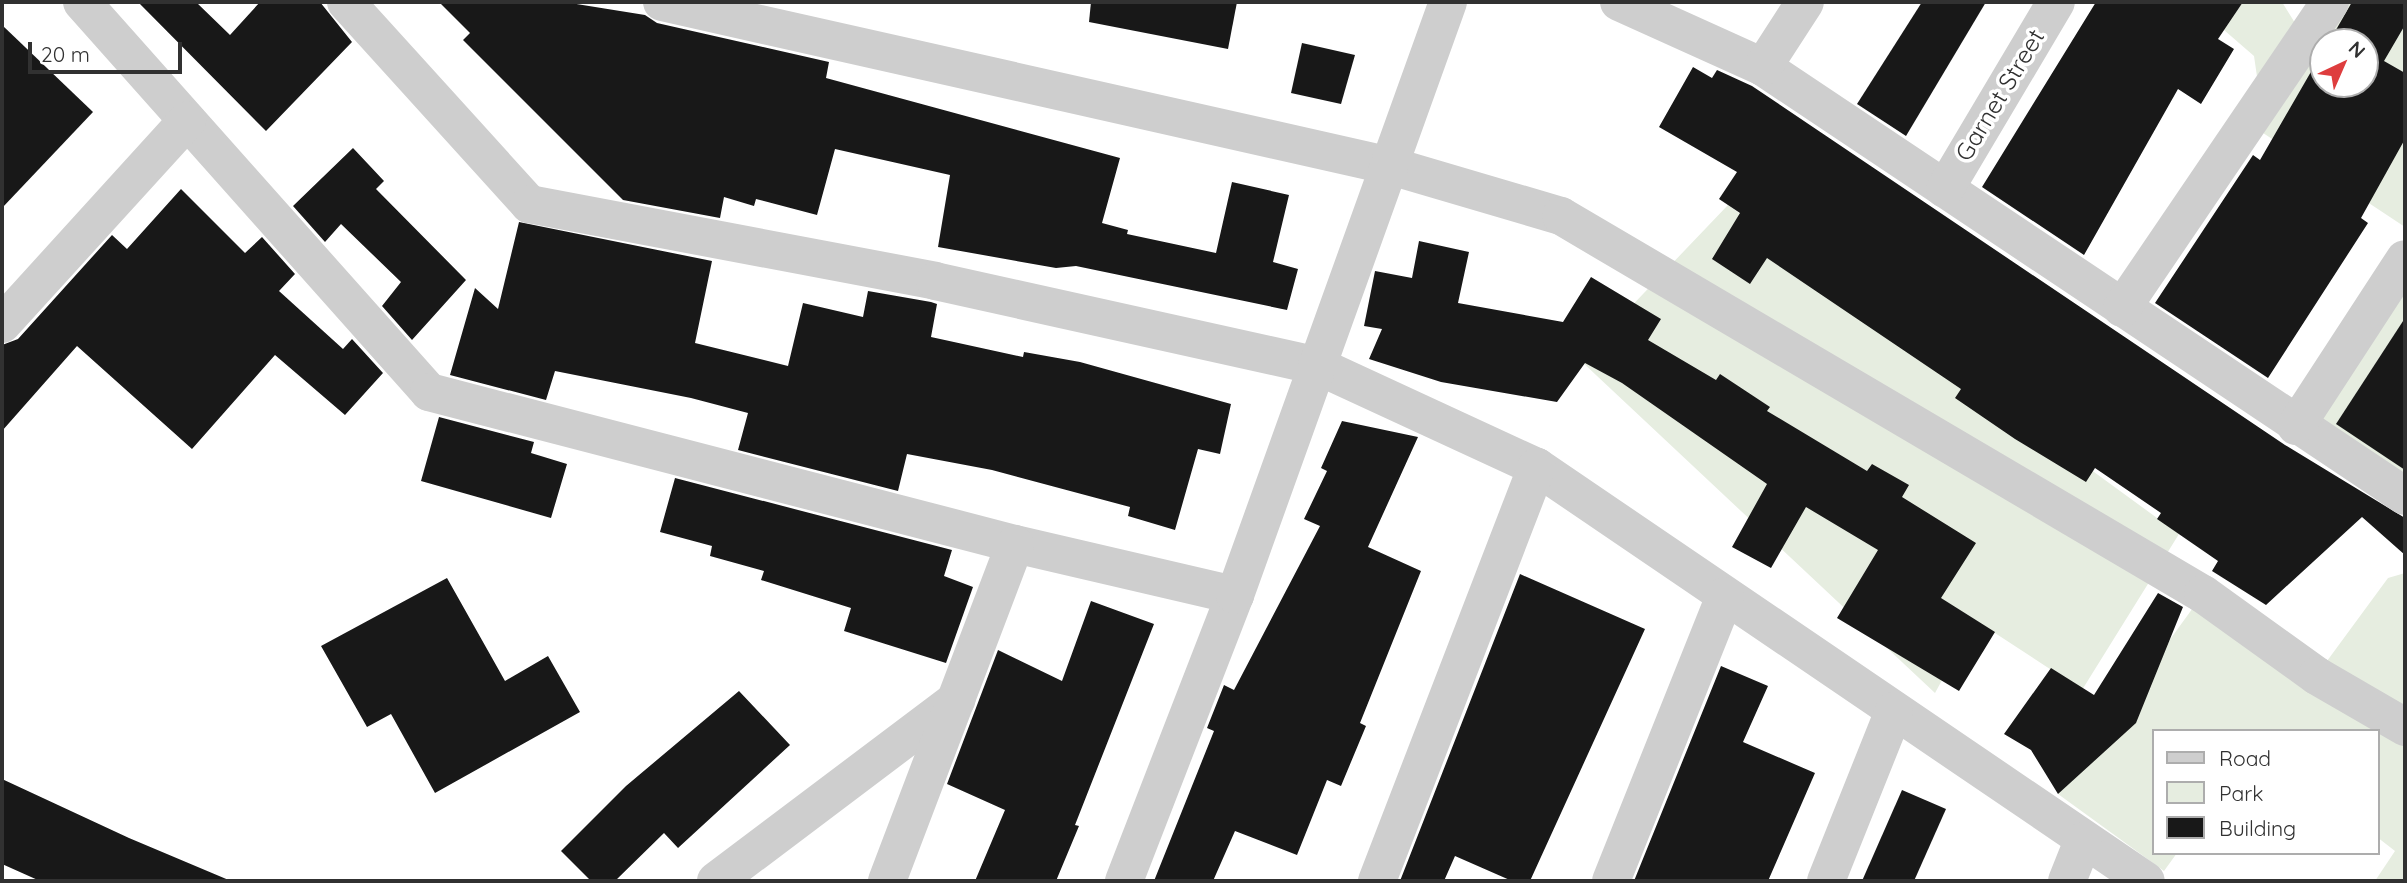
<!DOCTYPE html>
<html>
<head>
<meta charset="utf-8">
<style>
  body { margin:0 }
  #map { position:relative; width:2407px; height:883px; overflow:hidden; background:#fff; font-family:Quicksand,sans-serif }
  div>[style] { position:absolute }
  .green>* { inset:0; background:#e6ede0 }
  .building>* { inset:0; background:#181818 }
  .street>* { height:38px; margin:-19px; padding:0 19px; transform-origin:19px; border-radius:19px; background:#cecece }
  span { translate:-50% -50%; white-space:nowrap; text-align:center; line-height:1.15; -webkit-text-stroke:7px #fff; paint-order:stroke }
  .street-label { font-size:24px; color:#313131 }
  .frame { position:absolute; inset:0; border:4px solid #313131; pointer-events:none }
  .legend { position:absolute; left:2152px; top:729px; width:228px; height:126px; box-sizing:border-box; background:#fff; border:2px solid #adadad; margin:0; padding:9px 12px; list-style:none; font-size:21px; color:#313131 }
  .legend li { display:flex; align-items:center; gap:14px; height:35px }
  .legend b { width:35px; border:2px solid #adadad }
  .north { position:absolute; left:2309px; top:28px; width:70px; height:70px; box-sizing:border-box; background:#fff; border:2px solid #adadad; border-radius:50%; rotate:44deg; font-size:19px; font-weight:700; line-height:28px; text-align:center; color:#313131 }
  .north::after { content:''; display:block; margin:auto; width:24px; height:32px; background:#de3d3e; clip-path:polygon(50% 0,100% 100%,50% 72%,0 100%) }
  .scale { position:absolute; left:28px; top:42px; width:154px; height:32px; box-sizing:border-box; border:4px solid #313131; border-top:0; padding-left:9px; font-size:21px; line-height:24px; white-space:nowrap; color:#313131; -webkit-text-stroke:5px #fff; paint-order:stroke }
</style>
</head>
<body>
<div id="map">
  <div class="green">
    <div style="clip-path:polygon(evenodd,2243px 2px,2282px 2px,2305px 39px,2330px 2px,2405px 2px,2405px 227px,2248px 123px,2261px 104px,2254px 56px,2224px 30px,2243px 2px,2323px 42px,2365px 42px,2365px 84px,2323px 84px,2323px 42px)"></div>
    <div style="clip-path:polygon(1728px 205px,2179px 534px,2082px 690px,1975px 620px,1935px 693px,1580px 360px)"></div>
    <div style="clip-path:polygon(2405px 259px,2405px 491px,2296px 426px)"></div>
    <div style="clip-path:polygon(2405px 573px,2405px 881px,2375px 881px,2395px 851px,2377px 837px,2377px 731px,2153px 731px,2153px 853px,2177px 853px,2164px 871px,2058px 794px,2203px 594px,2316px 676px,2388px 578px)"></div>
  </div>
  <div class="building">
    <div style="clip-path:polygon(138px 2px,196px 2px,230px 35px,260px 2px,320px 2px,352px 42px,266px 131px)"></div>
    <div style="clip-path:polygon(439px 2px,564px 2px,645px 15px,657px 23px,829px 62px,826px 78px,1120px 158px,1102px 223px,1128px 230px,1127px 234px,1216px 253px,1232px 182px,1289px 195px,1273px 262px,1298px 269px,1287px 310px,1076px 266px,1056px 268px,938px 247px,950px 175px,835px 149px,817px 215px,756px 199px,754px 206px,724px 197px,720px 218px,623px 200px,463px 40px,470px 33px)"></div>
    <div style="clip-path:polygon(1091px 2px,1237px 2px,1228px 49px,1089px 22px)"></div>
    <div style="clip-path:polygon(1922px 2px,1986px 2px,1906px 136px,1857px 104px)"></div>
    <div style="clip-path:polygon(2096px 2px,2243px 2px,2218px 39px,2234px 49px,2201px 104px,2178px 89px,2084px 255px,1982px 187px)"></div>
    <div style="clip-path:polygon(2352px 2px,2405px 2px,2405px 25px,2384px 61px,2405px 73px,2405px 139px,2361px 218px,2368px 223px,2268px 378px,2155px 303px,2253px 155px,2260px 160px,2323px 51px,2323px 84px,2365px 84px,2365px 42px,2329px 42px)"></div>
    <div style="clip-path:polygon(2px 25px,93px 112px,2px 208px)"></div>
    <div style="clip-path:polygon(1302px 43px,1355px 55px,1341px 104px,1291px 93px)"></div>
    <div style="clip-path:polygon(1693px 67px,1712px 78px,1717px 70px,1752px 86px,2285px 445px,2405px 518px,2405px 555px,2362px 517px,2266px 605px,2212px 571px,2218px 561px,2157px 519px,2161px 513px,2095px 468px,2086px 482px,2015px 439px,1955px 398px,1961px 389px,1767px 258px,1750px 284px,1712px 259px,1740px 213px,1719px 199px,1737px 172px,1659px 127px)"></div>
    <div style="clip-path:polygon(353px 148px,384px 181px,376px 189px,466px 280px,412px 340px,382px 306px,401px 282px,341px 224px,325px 242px,293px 206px)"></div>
    <div style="clip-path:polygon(181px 189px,245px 253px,262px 237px,295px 274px,279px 291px,343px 349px,352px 339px,383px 373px,345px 415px,275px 355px,192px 449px,77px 346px,2px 431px,2px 345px,18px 339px,112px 235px,127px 249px)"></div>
    <div style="clip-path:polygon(519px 222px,712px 261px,695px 343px,788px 366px,803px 303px,863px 317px,868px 291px,931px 302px,937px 304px,931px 337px,1023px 357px,1024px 352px,1080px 362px,1231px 404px,1220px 454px,1198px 449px,1175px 530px,1128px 516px,1130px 507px,992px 470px,907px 454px,898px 491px,738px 450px,748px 413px,691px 398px,555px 371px,546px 400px,450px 375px,475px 288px,498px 309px)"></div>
    <div style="clip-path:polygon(1419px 241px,1469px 252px,1458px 303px,1563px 322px,1591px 277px,1661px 319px,1648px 340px,1716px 380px,1720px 374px,1770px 407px,1767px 411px,1867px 471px,1872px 464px,1909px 485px,1902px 497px,1976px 543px,1941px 598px,1995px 632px,1959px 691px,1837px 618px,1878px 550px,1806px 507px,1771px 568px,1732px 547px,1767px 484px,1622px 383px,1585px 363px,1557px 402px,1441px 382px,1369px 359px,1382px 329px,1364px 326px,1375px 271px,1412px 278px)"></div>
    <div style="clip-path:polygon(2405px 318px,2405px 470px,2336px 424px)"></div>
    <div style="clip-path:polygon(439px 417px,534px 442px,531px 453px,567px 464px,551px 518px,421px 481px)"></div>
    <div style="clip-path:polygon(1342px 421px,1418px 437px,1368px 547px,1421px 571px,1360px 723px,1366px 726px,1341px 786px,1327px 780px,1297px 855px,1235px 831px,1213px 881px,1154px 881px,1214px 731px,1207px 728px,1224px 685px,1234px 690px,1320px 526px,1304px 519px,1327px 471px,1321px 468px)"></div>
    <div style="clip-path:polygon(675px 478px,952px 550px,944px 576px,973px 587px,946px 663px,844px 631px,851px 608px,761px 580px,764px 571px,710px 556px,712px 546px,660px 532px)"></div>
    <div style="clip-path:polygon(1520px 574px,1645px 629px,1530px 881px,1512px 881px,1455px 856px,1444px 881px,1400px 881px)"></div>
    <div style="clip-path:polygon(447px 578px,505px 681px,548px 656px,580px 712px,435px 793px,391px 714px,367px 727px,321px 646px)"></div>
    <div style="clip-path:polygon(2158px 593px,2183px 607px,2136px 723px,2058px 794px,2031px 750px,2004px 734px,2051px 668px,2094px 695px)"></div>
    <div style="clip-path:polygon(1091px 601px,1154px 624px,1075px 825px,1079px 826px,1056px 881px,975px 881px,1005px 810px,947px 784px,998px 650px,1062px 681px)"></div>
    <div style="clip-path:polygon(1721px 666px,1768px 686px,1743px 742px,1815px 773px,1768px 881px,1634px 881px)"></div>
    <div style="clip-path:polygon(739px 691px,790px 745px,678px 848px,664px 833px,615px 881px,591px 881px,561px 851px,626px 786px)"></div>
    <div style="clip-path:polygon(2px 779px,129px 838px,231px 881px,40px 881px,2px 864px)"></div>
    <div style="clip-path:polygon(1902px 790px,1946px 809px,1914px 881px,1862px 881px)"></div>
  </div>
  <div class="street">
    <div style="left:82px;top:2px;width:522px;rotate:48.34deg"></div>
    <div style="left:429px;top:392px;width:605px;rotate:14.54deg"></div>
    <div style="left:1015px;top:544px;width:226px;rotate:13.1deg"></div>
    <div style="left:346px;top:2px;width:273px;rotate:47.8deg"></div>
    <div style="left:529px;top:204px;width:413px;rotate:10.7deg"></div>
    <div style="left:935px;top:281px;width:392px;rotate:12.5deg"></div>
    <div style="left:1318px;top:366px;width:241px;rotate:24.8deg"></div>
    <div style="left:1537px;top:467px;width:736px;rotate:34.21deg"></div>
    <div style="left:662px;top:2px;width:747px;rotate:12.68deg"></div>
    <div style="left:1391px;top:166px;width:177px;rotate:16.4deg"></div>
    <div style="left:1561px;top:216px;width:745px;rotate:30.49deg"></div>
    <div style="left:2203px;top:594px;width:140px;rotate:35.7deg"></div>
    <div style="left:2317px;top:676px;width:102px;rotate:30.1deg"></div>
    <div style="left:1619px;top:2px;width:158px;rotate:24.3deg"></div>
    <div style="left:1763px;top:67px;width:772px;rotate:33.75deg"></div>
    <div style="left:1763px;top:67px;width:77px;rotate:-57.1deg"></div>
    <div style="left:1945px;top:189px;width:217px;rotate:-59.3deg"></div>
    <div style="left:2122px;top:308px;width:370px;rotate:-55.8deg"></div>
    <div style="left:2px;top:324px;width:275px;rotate:-47.7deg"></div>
    <div style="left:2296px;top:426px;width:199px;rotate:-56.9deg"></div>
    <div style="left:716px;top:881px;width:301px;rotate:-37deg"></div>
    <div style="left:887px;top:881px;width:360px;rotate:-69.2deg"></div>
    <div style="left:1124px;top:881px;width:307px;rotate:-68.8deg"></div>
    <div style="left:1235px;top:595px;width:630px;rotate:-70.24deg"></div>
    <div style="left:1377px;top:881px;width:444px;rotate:-68.9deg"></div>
    <div style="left:1611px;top:881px;width:307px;rotate:-68.2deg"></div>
    <div style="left:1826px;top:881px;width:183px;rotate:-68.2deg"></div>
    <div style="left:2067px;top:881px;width:43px;rotate:-68.2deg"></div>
  </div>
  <div class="street-label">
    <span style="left:2000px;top:95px;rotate:-59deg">Garnet Street</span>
  </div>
  <div class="frame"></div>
  <ul class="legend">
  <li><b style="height:9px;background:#cecece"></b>Road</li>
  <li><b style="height:19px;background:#e6ede0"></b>Park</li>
  <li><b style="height:19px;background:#181818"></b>Building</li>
  </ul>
  <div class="north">N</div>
  <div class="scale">20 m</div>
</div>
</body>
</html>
